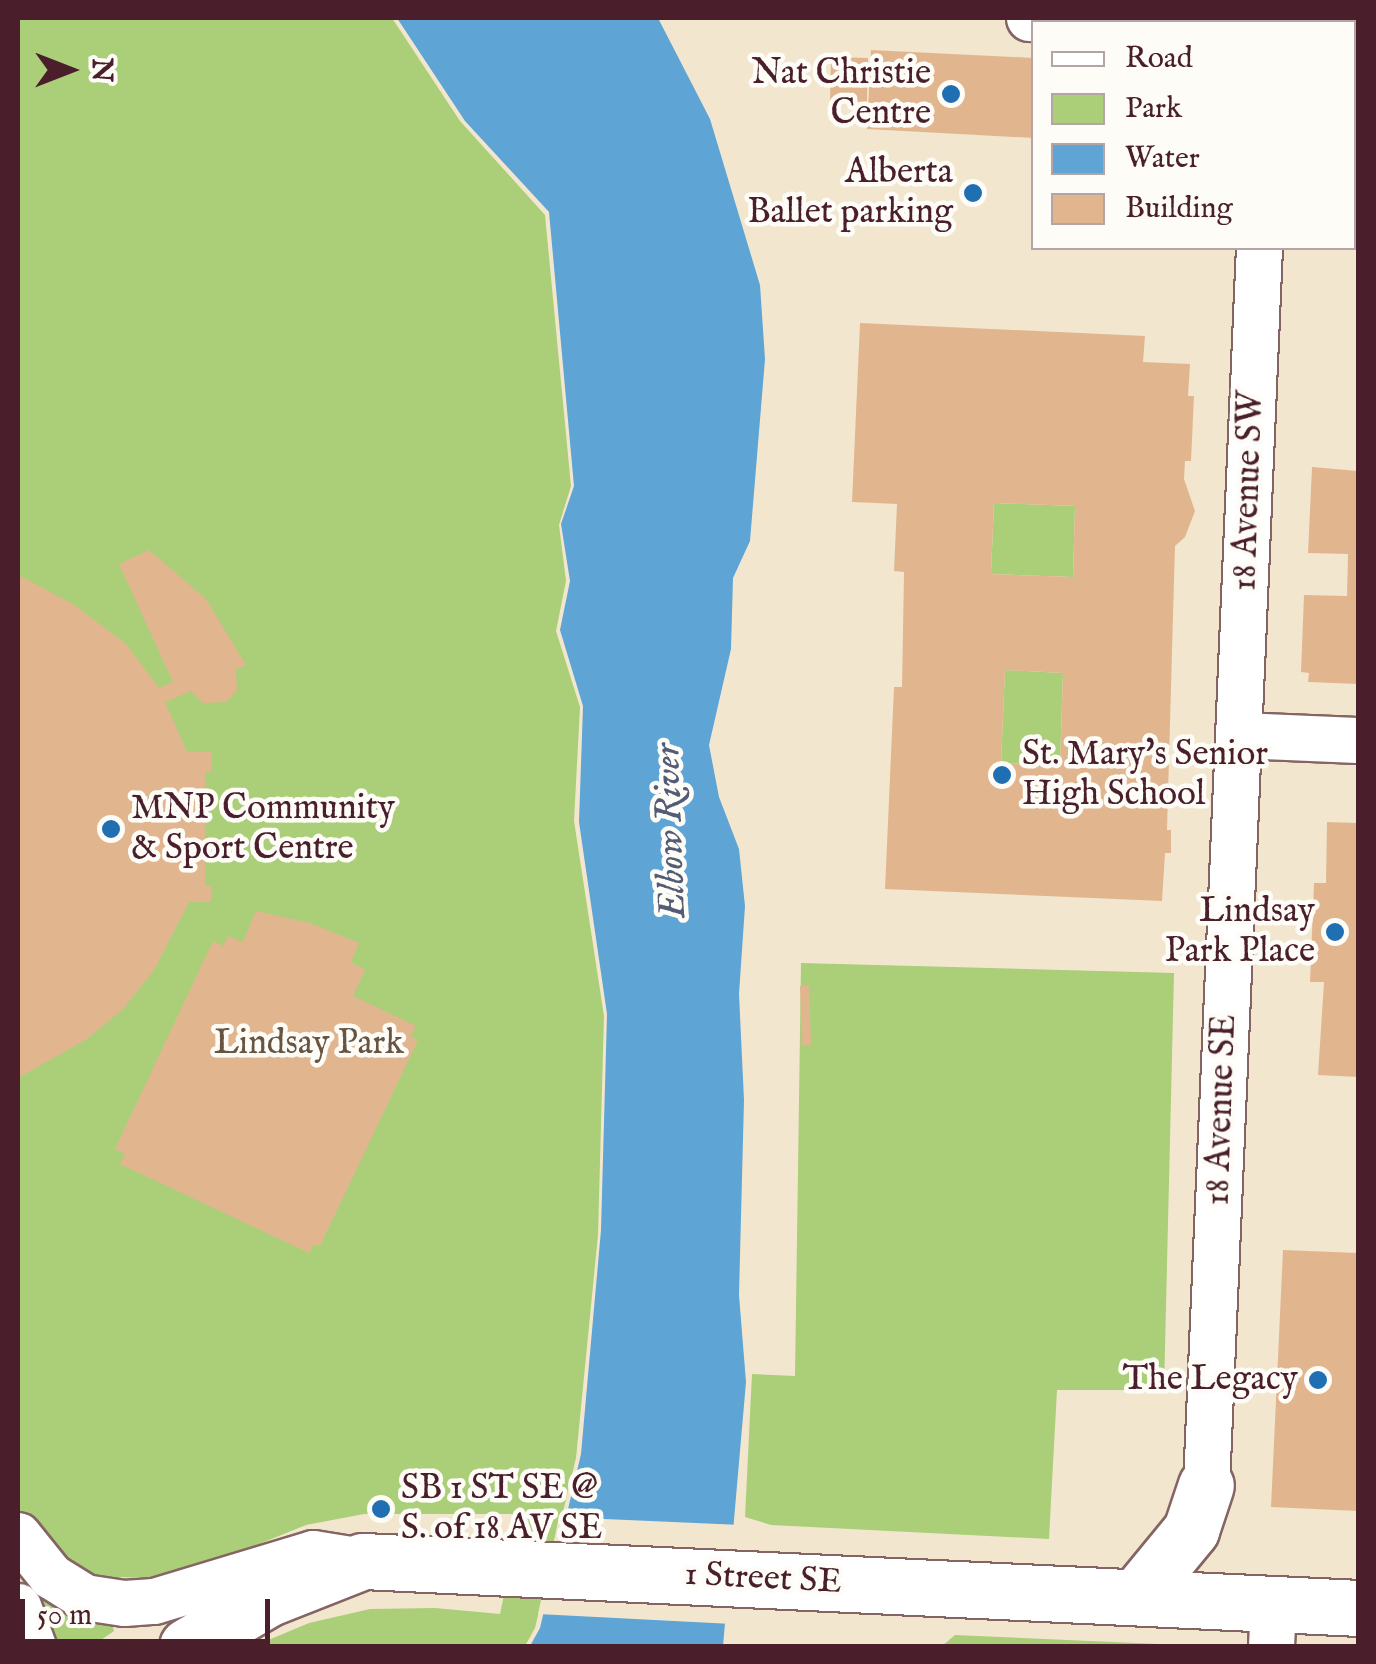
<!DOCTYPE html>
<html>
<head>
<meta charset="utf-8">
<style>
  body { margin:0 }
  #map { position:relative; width:1376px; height:1664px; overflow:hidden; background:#f2e7ce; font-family:"IM FELL English",serif }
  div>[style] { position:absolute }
  .green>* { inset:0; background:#abce78 }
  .water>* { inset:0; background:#5ea4d4 }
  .pier>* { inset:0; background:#f2e7ce }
  .building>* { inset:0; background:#e1b68f }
  .roads { filter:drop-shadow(2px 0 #856564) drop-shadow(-2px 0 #856564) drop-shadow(0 2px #856564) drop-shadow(0 -2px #856564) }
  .minor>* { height:45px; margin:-22.5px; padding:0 22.5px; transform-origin:22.5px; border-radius:22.5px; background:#fff }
  .major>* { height:55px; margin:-27.5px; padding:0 27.5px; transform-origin:27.5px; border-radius:27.5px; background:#fff }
  .dots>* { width:28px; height:28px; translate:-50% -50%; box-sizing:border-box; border:5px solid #fdfcf7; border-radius:50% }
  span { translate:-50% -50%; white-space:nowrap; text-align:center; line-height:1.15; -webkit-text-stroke:9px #fdfcf7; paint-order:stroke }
  .poi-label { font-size:35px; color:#4a1f2b }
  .right { translate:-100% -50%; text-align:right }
  .left { translate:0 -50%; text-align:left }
  .street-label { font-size:35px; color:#4a1f2b }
  .park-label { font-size:35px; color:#675442 }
  .water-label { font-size:38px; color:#535b77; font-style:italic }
  .frame { position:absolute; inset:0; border:20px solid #4a1f2b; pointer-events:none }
  .legend { position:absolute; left:1031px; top:20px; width:325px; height:230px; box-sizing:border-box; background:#fdfcf7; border:2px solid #b5a4a5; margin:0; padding:12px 18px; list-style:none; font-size:30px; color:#4a1f2b }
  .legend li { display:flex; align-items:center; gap:20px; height:50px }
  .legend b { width:50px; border:2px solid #b5a4a5 }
  .north { position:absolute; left:20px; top:20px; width:100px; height:100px; -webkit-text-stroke:8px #fdfcf7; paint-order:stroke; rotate:90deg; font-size:28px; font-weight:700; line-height:40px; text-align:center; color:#4a1f2b }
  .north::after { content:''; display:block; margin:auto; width:35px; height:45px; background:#4a1f2b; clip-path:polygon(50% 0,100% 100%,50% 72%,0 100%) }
  .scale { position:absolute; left:20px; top:1599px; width:250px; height:45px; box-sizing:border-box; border:5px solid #4a1f2b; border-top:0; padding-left:12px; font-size:30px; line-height:35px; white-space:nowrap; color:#4a1f2b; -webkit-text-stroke:8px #fdfcf7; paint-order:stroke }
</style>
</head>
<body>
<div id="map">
  <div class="green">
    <div style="clip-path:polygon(18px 18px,392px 18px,460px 121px,545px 215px,571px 486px,559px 525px,566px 581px,556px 631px,580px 707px,574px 821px,604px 1016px,598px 1235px,576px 1458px,535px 1628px,525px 1646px,254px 1646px,309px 1623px,370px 1609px,435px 1608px,500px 1614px,521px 1514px,364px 1514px,306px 1525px,217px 1561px,158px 1579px,121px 1577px,119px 1585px,77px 1572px,18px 1526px)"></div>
    <div style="clip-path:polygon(994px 503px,1075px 506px,1073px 577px,991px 574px)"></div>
    <div style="clip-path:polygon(1005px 670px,1063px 673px,1060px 765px,1001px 763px)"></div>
    <div style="clip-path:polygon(801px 963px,1174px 973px,1164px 1390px,1057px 1390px,1049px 1539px,771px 1525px,745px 1517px,752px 1374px,795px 1376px)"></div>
    <div style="clip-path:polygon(45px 1593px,111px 1620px,114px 1631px,92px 1646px,48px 1646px,33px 1604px)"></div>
    <div style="clip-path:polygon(955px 1635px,1205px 1646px,942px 1646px)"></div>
  </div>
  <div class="water">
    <div style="clip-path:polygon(397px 18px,658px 18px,710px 119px,760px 285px,765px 359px,750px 541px,733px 578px,731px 649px,709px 745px,719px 797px,739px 849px,745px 906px,739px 994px,744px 1100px,739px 1295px,746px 1382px,723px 1646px,530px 1646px,540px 1628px,581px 1454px,601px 1230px,607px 1014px,579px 822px,583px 706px,560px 630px,570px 581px,561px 524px,574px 486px,549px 212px,465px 121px)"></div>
  </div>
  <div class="pier">
    <div style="clip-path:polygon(559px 1517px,741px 1525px,732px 1624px,538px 1614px)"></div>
  </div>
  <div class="building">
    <div style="clip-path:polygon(871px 50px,1034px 58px,1034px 138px,867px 129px)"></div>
    <div style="clip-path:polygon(831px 57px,868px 58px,867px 102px,830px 101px)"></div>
    <div style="clip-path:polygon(evenodd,860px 323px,1145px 336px,1143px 362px,1190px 364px,1188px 396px,1194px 396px,1191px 461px,1185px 461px,1184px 479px,1195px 511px,1185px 537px,1175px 546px,1167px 830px,1171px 830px,1171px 853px,1165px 853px,1162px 901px,885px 889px,894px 687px,902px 687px,904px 572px,894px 571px,897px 504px,852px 502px,860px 323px,994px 503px,1075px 506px,1073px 577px,991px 574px,994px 503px,860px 323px,1005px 670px,1063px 673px,1060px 765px,1001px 763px,1005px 670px)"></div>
    <div style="clip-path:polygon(1312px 467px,1358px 471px,1358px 684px,1308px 682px,1309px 673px,1301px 672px,1304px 595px,1347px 596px,1348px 554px,1308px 553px)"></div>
    <div style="clip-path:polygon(149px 550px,206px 599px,246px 665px,236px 669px,237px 690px,226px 702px,203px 703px,191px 691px,165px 702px,187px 752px,211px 752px,211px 771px,205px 772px,205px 886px,211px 886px,211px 902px,189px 902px,154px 970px,123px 1009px,87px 1039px,18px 1078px,18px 575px,73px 604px,126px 644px,159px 688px,173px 682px,119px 564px)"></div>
    <div style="clip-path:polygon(1327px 822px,1358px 823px,1358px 1077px,1318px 1075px,1324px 982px,1310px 982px,1314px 883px,1326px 883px)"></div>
    <div style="clip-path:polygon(256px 911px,310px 923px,359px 943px,351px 962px,365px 970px,353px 996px,416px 1026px,411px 1037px,418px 1040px,320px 1246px,314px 1244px,309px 1253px,120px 1164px,125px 1154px,115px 1149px,213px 941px,223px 946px,228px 936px,243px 942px)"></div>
    <div style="clip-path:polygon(800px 986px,809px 986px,811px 1045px,802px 1045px)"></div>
    <div style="clip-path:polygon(1283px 1250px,1358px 1253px,1358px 1511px,1271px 1507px)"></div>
  </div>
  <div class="roads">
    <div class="minor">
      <div style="left:1029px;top:18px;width:102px;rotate:2.2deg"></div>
      <div style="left:1268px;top:22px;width:4px;rotate:-90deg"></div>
      <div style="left:1239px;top:735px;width:119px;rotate:2.4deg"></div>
      <div style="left:1206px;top:1485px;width:1238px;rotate:-87.55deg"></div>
      <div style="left:18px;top:1535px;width:53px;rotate:51.2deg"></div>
      <div style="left:51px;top:1576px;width:39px;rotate:32deg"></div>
      <div style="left:84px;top:1597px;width:40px;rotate:8.5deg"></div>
      <div style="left:124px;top:1603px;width:30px;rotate:-4deg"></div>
      <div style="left:154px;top:1601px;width:166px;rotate:-16.8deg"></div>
      <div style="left:313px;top:1553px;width:44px;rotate:9.2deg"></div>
      <div style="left:18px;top:1606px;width:43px;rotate:69.4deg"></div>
      <div style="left:1271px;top:1646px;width:41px;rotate:-87.2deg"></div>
    </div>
    <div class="major">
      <div style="left:1136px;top:1597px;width:87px;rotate:-50.6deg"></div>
      <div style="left:1191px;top:1530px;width:47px;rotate:-71.6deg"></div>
      <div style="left:187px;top:1646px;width:93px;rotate:-30.4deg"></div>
      <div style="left:267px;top:1599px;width:103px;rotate:-21.6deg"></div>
      <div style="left:363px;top:1561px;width:996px;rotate:2.7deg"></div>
    </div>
  </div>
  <div class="dots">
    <div style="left:951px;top:94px;background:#1f6fb2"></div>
    <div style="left:973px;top:193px;background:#1f6fb2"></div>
    <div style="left:1002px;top:775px;background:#1f6fb2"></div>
    <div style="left:111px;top:829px;background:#1f6fb2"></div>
    <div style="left:1335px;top:932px;background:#1f6fb2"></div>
    <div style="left:1318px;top:1380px;background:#1f6fb2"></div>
    <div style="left:381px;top:1509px;background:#1f6fb2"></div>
  </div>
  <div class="poi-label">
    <span class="right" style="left:931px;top:94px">Nat Christie<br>Centre</span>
    <span class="right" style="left:953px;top:193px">Alberta<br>Ballet parking</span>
    <span class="left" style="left:1022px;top:775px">St. Mary's Senior<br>High School</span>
    <span class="left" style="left:131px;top:829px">MNP Community<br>&amp; Sport Centre</span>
    <span class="right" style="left:1315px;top:932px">Lindsay<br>Park Place</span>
    <span class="right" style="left:1298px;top:1380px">The Legacy</span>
    <span class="left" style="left:401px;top:1509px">SB 1 ST SE @<br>S. of 18 AV SE</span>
  </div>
  <div class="street-label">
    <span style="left:1249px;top:491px;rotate:-88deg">18 Avenue SW</span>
    <span style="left:1222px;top:1110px;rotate:-88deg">18 Avenue SE</span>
    <span style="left:763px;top:1579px;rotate:3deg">1 Street SE</span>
  </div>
  <div class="park-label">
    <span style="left:309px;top:1044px">Lindsay Park</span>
  </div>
  <div class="water-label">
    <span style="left:672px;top:831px;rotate:-92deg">Elbow River</span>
  </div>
  <div class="frame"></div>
  <ul class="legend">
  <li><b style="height:12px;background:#fff"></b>Road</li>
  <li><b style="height:28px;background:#abce78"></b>Park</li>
  <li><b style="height:28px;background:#5ea4d4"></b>Water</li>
  <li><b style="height:28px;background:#e1b68f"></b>Building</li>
  </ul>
  <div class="north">N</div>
  <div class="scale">50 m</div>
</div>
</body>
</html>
